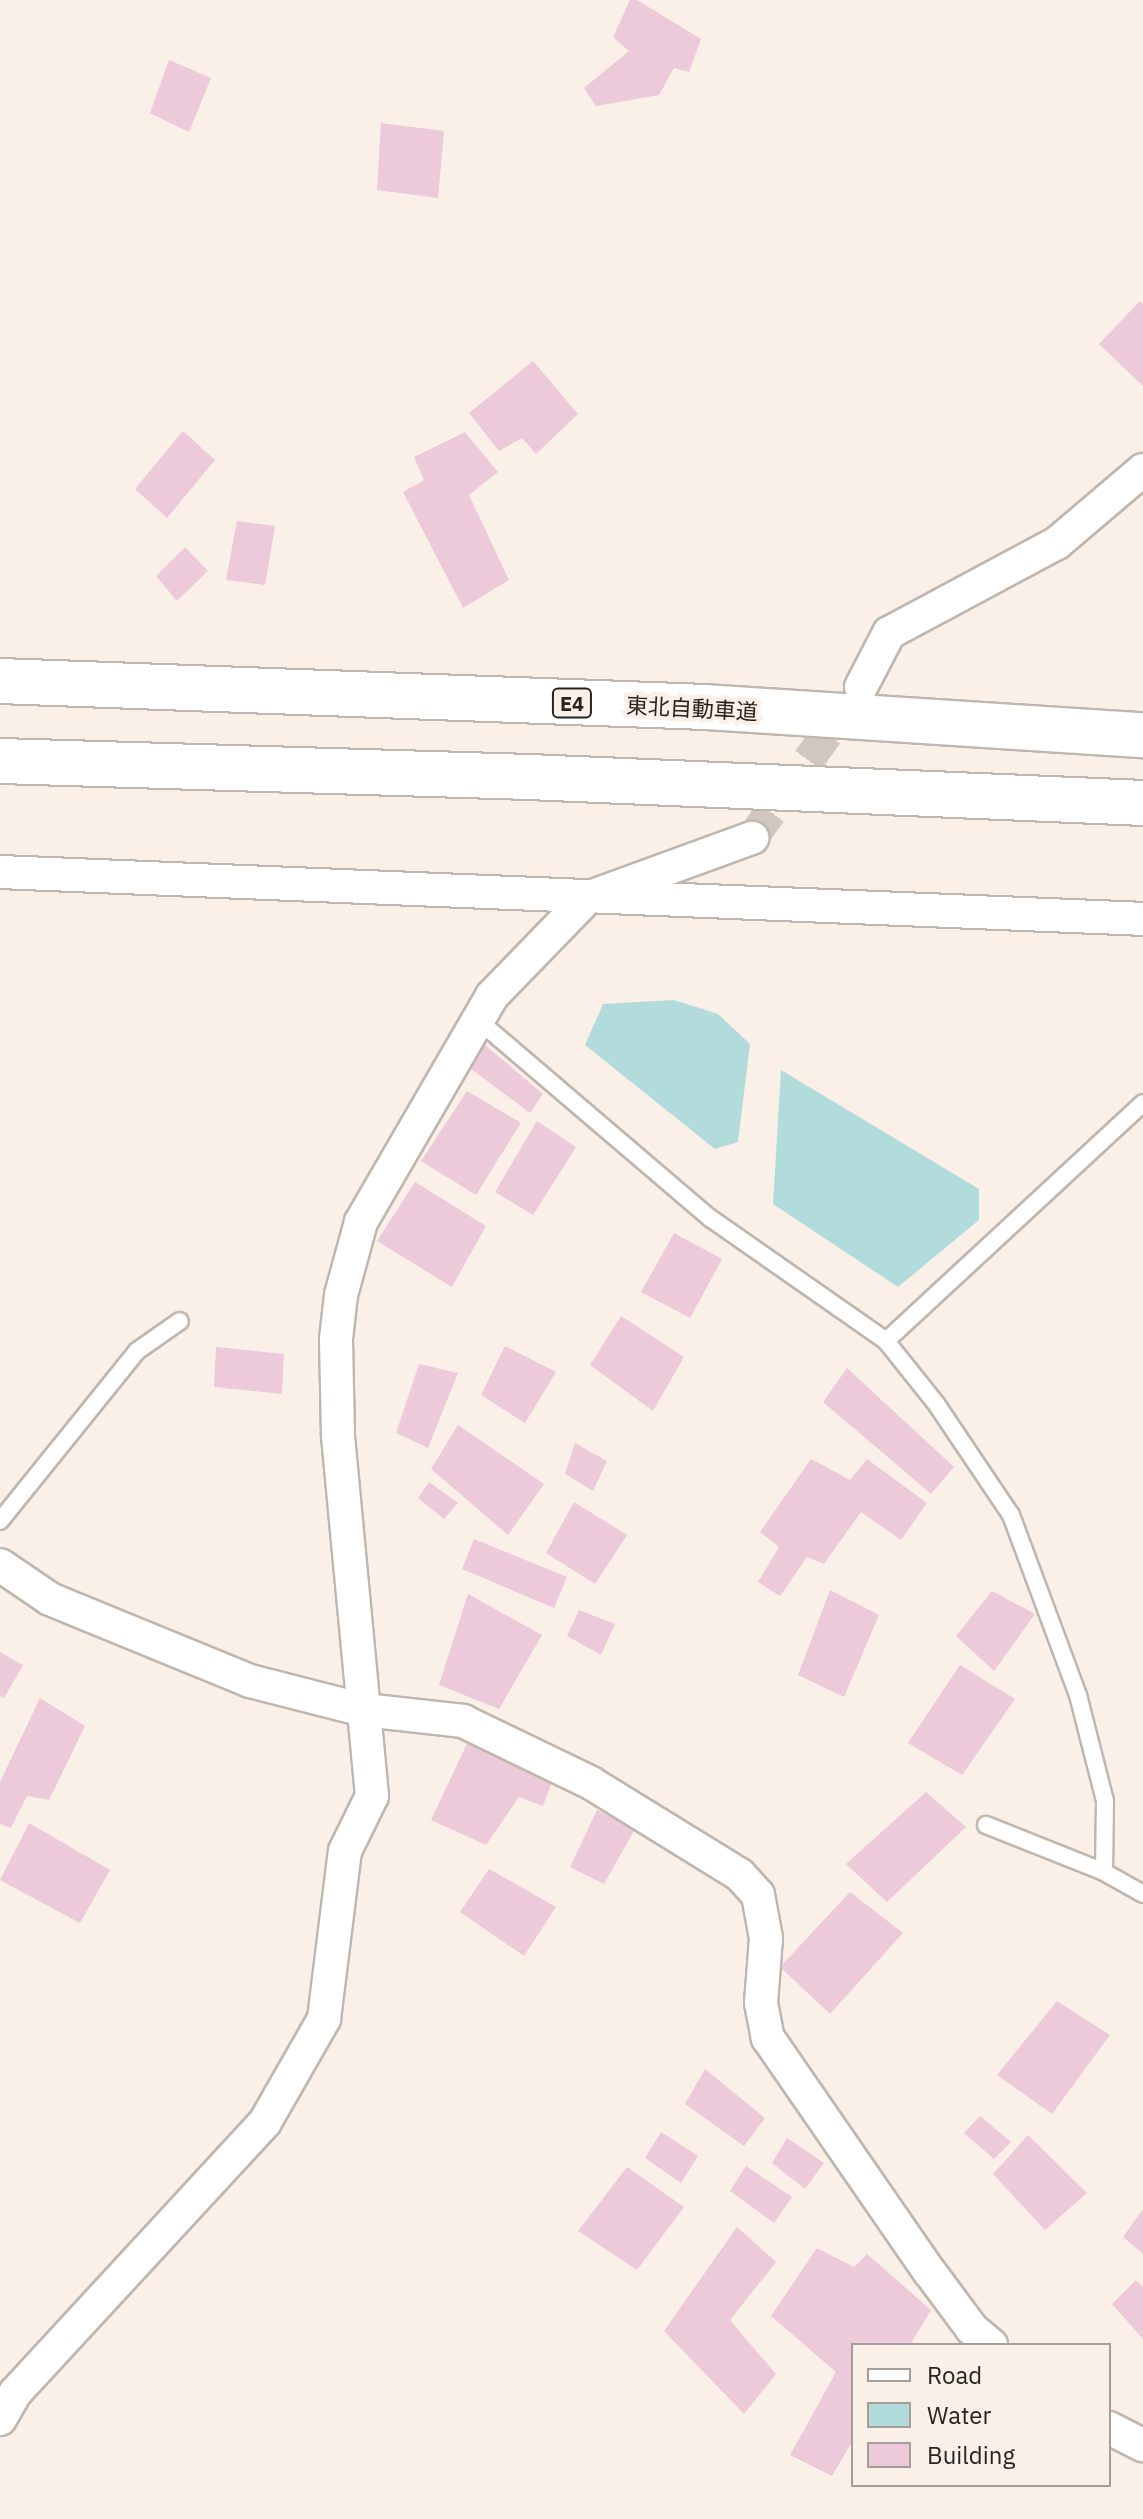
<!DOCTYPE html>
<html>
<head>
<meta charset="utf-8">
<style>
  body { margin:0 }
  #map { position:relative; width:1143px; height:2519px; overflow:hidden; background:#faf0e8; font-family:"IBM Plex Sans","Noto Sans JP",sans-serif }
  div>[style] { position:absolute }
  .water>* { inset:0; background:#b2dbdc }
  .building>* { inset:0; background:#eccad9 }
  .minor-tunnel>* { height:32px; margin-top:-16px; transform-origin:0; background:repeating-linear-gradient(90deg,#d0c7c0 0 32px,transparent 0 48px) }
  .roads { filter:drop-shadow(2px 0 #bfb7af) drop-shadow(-2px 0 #bfb7af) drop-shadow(0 2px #bfb7af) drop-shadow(0 -2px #bfb7af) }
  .service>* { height:16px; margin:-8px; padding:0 8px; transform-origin:8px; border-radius:8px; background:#fff }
  .minor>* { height:32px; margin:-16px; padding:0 16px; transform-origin:16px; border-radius:16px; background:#fff }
  .motorway>* { height:44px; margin:-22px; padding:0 22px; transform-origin:22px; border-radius:22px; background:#fff }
  span { translate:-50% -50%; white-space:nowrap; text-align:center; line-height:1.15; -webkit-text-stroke:8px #faf0e8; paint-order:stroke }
  .shield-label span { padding:2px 6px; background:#faf0e8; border:2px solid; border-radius:6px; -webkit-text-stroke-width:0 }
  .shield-label { font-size:20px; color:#262320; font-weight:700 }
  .street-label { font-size:22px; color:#262320 }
  .legend { position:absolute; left:851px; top:2343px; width:260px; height:144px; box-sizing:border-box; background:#faf0e8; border:2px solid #a59e98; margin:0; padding:10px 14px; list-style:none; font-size:24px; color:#262320 }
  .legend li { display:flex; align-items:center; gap:16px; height:40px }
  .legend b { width:40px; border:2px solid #a59e98 }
</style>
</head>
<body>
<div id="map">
  <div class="water">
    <div style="clip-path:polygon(674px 1000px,718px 1014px,750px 1044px,738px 1142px,715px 1149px,585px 1045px,603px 1004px)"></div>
    <div style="clip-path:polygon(781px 1070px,979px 1189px,979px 1220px,898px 1287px,773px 1204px)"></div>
  </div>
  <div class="building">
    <div style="clip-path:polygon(630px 0,637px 0,701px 39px,689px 72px,674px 68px,659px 95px,596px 106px,584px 88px,629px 51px,613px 37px)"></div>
    <div style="clip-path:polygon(169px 60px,211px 78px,189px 132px,150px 113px)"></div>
    <div style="clip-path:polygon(381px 123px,444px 131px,438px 198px,377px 190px)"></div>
    <div style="clip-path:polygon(1140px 301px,1143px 304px,1143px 386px,1099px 344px)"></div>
    <div style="clip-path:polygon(533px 361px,578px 414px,536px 454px,522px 438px,499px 451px,469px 413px)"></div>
    <div style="clip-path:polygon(183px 431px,215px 460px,167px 518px,135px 489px)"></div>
    <div style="clip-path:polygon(465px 432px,498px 472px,469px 495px,509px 580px,463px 608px,403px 492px,424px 480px,414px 457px)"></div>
    <div style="clip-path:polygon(237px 521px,275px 526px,265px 585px,226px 580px)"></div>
    <div style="clip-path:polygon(185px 547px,208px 571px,177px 601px,156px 576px)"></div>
    <div style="clip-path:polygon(485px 1045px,543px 1094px,530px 1113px,467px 1066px)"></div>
    <div style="clip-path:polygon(467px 1091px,521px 1123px,476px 1195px,421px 1161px)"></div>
    <div style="clip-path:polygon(537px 1121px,576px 1147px,533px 1215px,495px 1192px)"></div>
    <div style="clip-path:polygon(415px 1182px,486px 1226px,452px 1287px,377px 1241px)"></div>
    <div style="clip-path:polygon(674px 1233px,722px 1259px,690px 1318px,641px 1292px)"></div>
    <div style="clip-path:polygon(621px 1316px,684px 1357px,653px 1411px,590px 1365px)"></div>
    <div style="clip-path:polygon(505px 1346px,556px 1372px,525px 1423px,481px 1395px)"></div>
    <div style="clip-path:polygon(216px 1347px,284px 1354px,282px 1394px,214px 1387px)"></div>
    <div style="clip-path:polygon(419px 1364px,458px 1373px,428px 1448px,396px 1433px)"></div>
    <div style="clip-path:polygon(847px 1368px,954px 1467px,931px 1494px,823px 1402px)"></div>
    <div style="clip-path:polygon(458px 1425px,544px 1484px,508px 1535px,431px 1469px)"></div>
    <div style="clip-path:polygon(575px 1443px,607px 1461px,593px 1491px,565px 1474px)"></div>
    <div style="clip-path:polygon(811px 1459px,850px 1480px,867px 1459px,927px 1503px,901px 1540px,861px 1512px,824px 1564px,807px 1557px,780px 1596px,758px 1582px,779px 1547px,760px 1532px)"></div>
    <div style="clip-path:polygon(429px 1482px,458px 1503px,444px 1519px,418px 1498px)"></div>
    <div style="clip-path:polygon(574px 1502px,627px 1535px,595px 1584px,546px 1553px)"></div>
    <div style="clip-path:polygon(474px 1539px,567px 1577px,554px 1608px,462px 1569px)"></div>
    <div style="clip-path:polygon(830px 1590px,879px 1615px,844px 1697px,798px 1675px)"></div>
    <div style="clip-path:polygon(992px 1591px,1035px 1614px,994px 1671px,956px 1636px)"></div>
    <div style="clip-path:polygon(468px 1594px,542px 1635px,499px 1709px,439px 1685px)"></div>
    <div style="clip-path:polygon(579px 1610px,615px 1624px,601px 1655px,567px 1636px)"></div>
    <div style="clip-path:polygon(0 1652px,23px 1665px,4px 1698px,0 1696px)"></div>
    <div style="clip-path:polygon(960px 1665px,1015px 1699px,962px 1775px,908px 1743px)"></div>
    <div style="clip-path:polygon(40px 1698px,85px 1726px,49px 1800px,27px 1796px,11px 1828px,0 1824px,0 1782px)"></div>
    <div style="clip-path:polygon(470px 1737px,555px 1773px,543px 1806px,519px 1797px,486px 1845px,431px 1820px)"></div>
    <div style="clip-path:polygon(926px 1792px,966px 1827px,887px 1902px,846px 1864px)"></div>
    <div style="clip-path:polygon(597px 1810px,635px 1829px,604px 1884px,570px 1867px)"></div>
    <div style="clip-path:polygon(29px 1823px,110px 1870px,80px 1923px,0 1880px)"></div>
    <div style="clip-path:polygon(489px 1869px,556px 1907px,524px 1956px,460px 1912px)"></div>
    <div style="clip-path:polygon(850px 1892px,903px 1933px,830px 2014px,780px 1967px)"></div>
    <div style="clip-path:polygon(1057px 2001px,1110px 2035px,1052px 2114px,997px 2075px)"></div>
    <div style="clip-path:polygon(705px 2069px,765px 2118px,744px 2146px,685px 2104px)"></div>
    <div style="clip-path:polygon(980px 2116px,1011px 2142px,994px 2159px,964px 2133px)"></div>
    <div style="clip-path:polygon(661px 2132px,698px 2156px,681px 2183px,645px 2158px)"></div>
    <div style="clip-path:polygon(1028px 2135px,1087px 2193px,1045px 2230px,993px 2174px)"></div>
    <div style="clip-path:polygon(787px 2138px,824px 2163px,805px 2189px,772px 2163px)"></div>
    <div style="clip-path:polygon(746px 2166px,792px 2197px,774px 2223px,730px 2191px)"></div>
    <div style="clip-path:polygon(627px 2167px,684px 2207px,637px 2270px,578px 2231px)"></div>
    <div style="clip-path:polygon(1143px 2209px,1143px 2254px,1123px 2237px)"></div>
    <div style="clip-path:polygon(737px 2227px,776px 2262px,730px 2320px,776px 2374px,744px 2414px,664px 2331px)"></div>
    <div style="clip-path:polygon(817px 2248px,854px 2267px,867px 2254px,931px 2310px,910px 2345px,853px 2345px,853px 2440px,832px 2476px,790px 2455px,836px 2372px,771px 2316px)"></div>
    <div style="clip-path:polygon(1136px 2280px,1143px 2287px,1143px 2339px,1112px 2304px)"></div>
  </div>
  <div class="minor-tunnel">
    <div style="left:752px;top:838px;width:169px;rotate:-54.1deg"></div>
  </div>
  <div class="roads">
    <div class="service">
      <div style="left:478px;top:1020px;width:305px;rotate:40.5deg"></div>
      <div style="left:710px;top:1218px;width:215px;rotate:34.9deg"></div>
      <div style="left:886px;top:1341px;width:82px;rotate:51.4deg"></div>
      <div style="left:937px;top:1405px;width:133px;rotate:56.1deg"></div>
      <div style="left:1011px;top:1515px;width:192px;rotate:69.6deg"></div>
      <div style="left:1078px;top:1695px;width:109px;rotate:75.7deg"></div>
      <div style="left:1105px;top:1801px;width:71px;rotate:90.8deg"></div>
      <div style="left:1104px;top:1872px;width:45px;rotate:29.4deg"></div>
      <div style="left:886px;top:1341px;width:350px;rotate:-42.8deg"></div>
      <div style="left:0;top:1521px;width:218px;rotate:-51.1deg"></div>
      <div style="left:137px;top:1351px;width:52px;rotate:-34.9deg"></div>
      <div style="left:986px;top:1825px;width:127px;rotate:21.7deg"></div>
    </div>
    <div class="minor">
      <div style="left:861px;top:687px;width:61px;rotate:-62.6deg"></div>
      <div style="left:889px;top:633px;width:191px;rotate:-28.2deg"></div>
      <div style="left:1057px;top:543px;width:113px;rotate:-40.3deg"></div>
      <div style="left:0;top:872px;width:1144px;rotate:2.35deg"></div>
      <div style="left:0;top:1565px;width:60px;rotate:34.2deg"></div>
      <div style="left:50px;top:1599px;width:216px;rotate:22.3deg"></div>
      <div style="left:250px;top:1681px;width:118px;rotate:14.3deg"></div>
      <div style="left:364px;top:1710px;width:100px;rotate:6.3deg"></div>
      <div style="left:463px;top:1721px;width:142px;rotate:25.8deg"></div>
      <div style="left:591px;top:1783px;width:175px;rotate:31.7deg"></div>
      <div style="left:740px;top:1875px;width:27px;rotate:48deg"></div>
      <div style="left:758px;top:1895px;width:44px;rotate:79.5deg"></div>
      <div style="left:766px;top:1938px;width:65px;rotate:94.4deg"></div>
      <div style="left:761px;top:2003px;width:36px;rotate:79deg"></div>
      <div style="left:768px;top:2038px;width:283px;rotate:55.4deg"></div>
      <div style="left:929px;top:2271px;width:72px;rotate:53.4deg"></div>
      <div style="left:972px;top:2329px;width:25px;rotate:40deg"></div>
      <div style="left:0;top:2419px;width:30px;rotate:-60deg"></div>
      <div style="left:15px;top:2393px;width:369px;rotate:-47.3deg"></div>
      <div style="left:265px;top:2122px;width:119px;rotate:-60.2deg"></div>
      <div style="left:324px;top:2019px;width:169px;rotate:-82.9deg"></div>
      <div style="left:345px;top:1851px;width:61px;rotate:-63.9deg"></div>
      <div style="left:372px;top:1796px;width:363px;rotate:-95.4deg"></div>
      <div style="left:338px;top:1435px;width:96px;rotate:-91.2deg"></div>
      <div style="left:336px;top:1339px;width:44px;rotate:-83.5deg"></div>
      <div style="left:341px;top:1295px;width:76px;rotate:-74.7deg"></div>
      <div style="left:361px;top:1222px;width:261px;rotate:-59.9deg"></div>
      <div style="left:492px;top:996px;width:136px;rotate:-45.9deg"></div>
      <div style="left:587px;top:898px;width:176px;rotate:-20deg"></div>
      <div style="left:1109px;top:2428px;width:38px;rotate:27deg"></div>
    </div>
    <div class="motorway">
      <div style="left:0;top:681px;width:706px;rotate:2.11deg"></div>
      <div style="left:706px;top:707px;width:438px;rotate:3.7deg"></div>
      <div style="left:0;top:761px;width:529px;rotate:1.73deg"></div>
      <div style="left:529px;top:777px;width:615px;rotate:2.42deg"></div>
    </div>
  </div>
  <div class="shield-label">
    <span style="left:572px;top:703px">E4</span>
  </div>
  <div class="street-label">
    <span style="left:692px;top:708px;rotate:3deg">東北自動車道</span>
  </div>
  <ul class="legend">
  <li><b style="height:10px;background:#fff"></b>Road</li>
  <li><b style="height:22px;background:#b2dbdc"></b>Water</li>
  <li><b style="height:22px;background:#eccad9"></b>Building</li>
  </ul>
</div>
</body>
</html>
